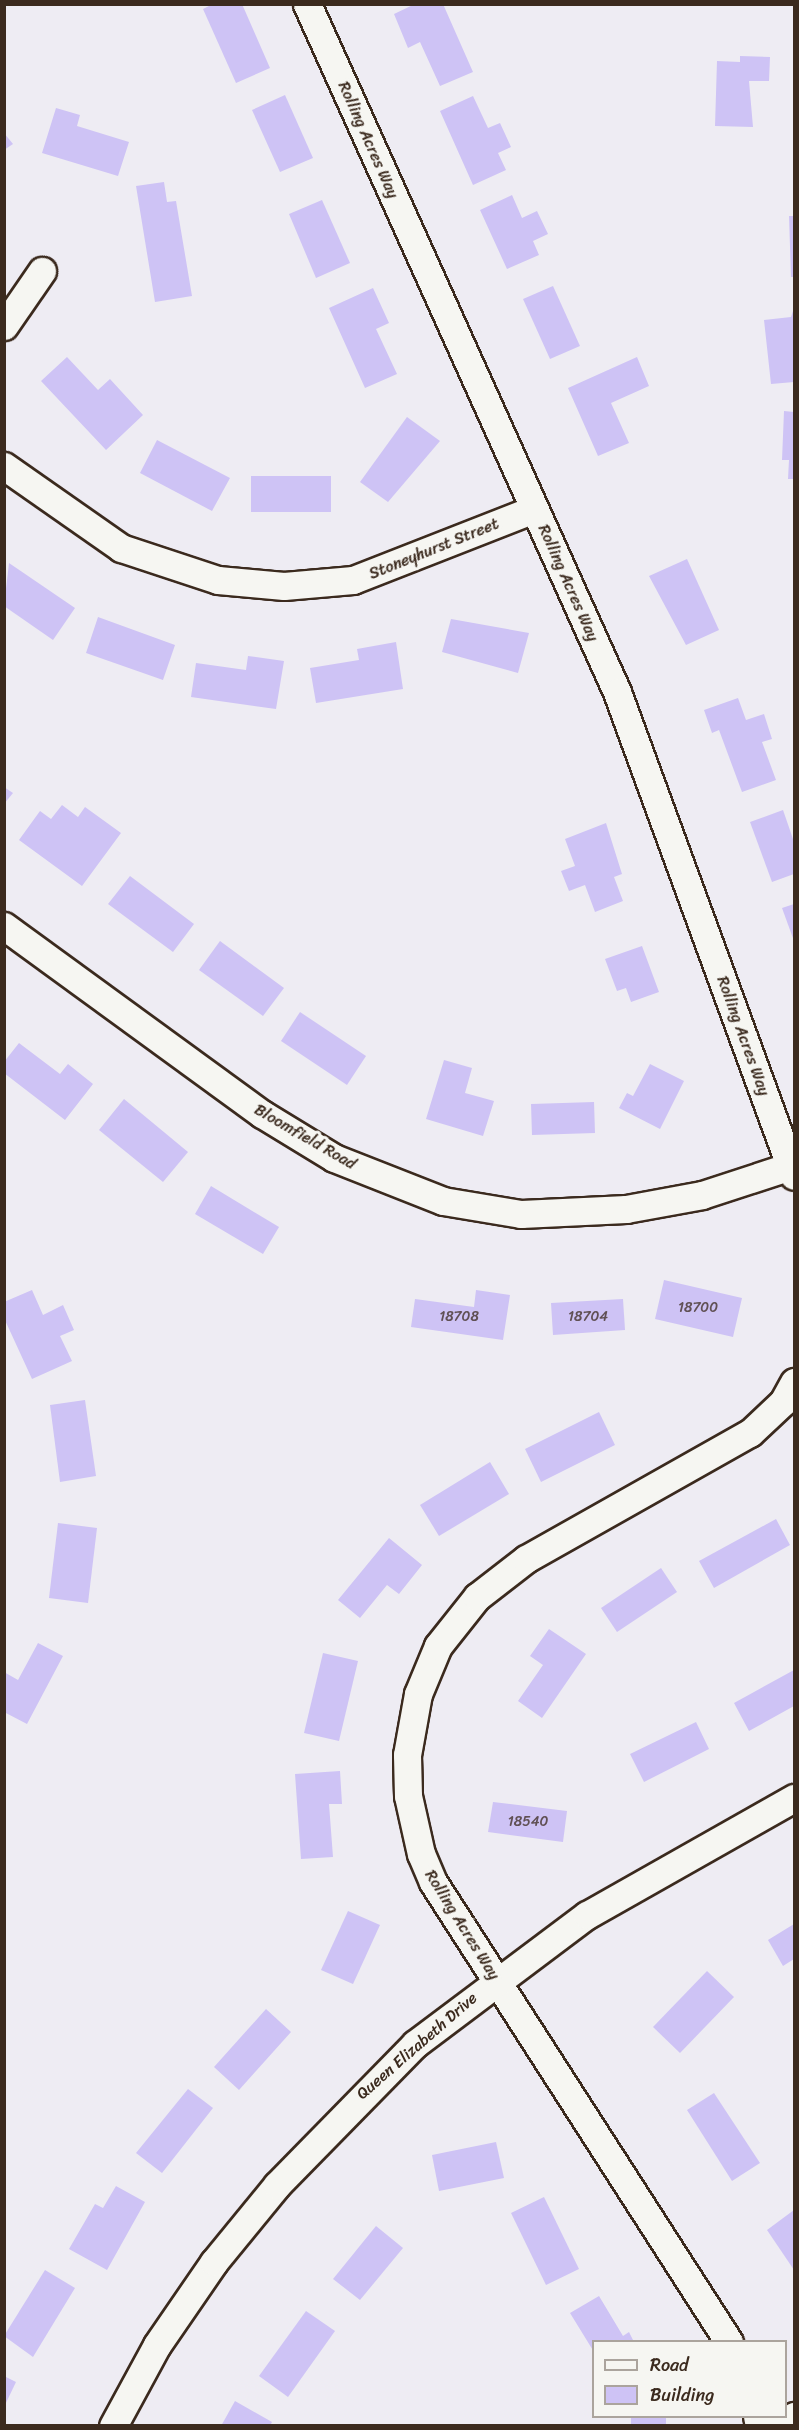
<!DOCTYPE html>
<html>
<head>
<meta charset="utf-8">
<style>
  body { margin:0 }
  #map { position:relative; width:799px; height:2430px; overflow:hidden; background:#eeecf3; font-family:Sriracha,sans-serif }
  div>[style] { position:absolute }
  .building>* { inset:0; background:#cec3f5 }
  .roads { filter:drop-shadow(2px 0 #3b2a1e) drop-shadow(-2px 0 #3b2a1e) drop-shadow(0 2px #3b2a1e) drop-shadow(0 -2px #3b2a1e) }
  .minor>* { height:27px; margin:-13.5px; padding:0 13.5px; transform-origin:13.5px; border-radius:13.5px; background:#f6f6f2 }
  span { translate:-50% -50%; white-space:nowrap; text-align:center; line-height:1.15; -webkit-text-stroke:6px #f6f6f2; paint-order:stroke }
  .number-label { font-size:14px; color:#605054 }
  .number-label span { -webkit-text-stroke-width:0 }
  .street-label { font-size:16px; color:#3b2a1e }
  .frame { position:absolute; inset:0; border:6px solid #3b2a1e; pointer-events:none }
  .legend { position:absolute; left:592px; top:2340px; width:195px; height:78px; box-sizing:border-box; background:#f6f6f2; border:2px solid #aba49d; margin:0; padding:8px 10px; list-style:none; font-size:18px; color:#3b2a1e }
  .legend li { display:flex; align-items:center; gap:12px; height:30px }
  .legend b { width:30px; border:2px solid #aba49d }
</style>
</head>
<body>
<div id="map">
  <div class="building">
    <div style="clip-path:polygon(213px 4px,242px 4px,270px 68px,236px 83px,203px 9px)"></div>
    <div style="clip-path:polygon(415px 4px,443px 4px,473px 72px,440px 86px,420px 42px,408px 48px,394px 14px)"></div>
    <div style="clip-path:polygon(740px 56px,770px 57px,769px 81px,749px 81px,753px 127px,715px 126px,717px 61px,740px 62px)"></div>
    <div style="clip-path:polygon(285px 95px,313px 158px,280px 172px,252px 110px)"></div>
    <div style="clip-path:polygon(473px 96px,488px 128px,500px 123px,511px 147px,498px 153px,506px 170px,473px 185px,440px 111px)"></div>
    <div style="clip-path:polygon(56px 108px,80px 115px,77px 126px,129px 142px,118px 176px,42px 153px)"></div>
    <div style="clip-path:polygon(4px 133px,13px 144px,4px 150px)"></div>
    <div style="clip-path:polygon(164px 182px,167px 202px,176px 201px,192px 296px,155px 302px,136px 186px)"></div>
    <div style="clip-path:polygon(512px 195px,522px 218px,537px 211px,548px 234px,533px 241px,539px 255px,507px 269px,480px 210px)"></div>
    <div style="clip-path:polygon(322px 200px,350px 263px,316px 278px,289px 214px)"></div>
    <div style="clip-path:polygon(789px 216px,794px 216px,794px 277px,791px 277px)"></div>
    <div style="clip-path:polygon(553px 286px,580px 346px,550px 359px,523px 299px)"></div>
    <div style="clip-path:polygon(373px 288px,389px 323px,376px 329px,397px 374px,365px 388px,329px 308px)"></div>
    <div style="clip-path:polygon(794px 308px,794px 382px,771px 384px,764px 320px,791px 317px)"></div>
    <div style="clip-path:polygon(67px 357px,98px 390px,110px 379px,143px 415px,106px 450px,41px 381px)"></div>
    <div style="clip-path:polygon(637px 357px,649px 386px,611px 403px,629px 443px,598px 456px,568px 388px)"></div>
    <div style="clip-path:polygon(784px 411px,794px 412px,794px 479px,788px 479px,789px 460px,782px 460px)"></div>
    <div style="clip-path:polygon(407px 417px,440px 441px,388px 502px,360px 482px)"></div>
    <div style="clip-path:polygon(157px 440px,230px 478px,212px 511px,140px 473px)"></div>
    <div style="clip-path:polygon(251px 476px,331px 476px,331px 512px,251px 512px)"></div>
    <div style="clip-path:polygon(687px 559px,719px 630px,686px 645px,649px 576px)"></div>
    <div style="clip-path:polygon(9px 563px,75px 608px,53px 640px,4px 606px)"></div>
    <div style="clip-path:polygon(98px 617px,175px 645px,163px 680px,86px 653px)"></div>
    <div style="clip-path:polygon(451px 619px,529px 633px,518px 673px,442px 652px)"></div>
    <div style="clip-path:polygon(396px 642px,403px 689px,316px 703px,310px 668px,359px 660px,357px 649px)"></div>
    <div style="clip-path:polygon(248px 656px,284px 661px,276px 709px,191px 697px,196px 663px,246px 670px)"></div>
    <div style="clip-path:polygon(738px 698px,746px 720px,764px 714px,772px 739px,762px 742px,776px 780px,742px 792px,719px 730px,712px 733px,704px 710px)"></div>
    <div style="clip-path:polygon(4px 787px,13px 793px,4px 804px)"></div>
    <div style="clip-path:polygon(62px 805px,78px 817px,85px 807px,121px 833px,82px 886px,19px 840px,40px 811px,51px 819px)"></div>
    <div style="clip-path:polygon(783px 810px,794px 842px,794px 874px,772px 882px,750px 822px)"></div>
    <div style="clip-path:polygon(606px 823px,622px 874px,614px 877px,623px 901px,595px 912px,585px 885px,569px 891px,561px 871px,575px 866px,565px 839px)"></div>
    <div style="clip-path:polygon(130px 876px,194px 924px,173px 952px,108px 904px)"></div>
    <div style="clip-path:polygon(794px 904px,794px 941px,782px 908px)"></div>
    <div style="clip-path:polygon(220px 941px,284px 988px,263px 1016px,199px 970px)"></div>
    <div style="clip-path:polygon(642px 946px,659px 992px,631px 1002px,626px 988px,617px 991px,605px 959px)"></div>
    <div style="clip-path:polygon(300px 1012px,366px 1056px,347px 1085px,281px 1041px)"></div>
    <div style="clip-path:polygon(19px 1043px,60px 1074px,68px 1064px,93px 1084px,65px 1120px,4px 1073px,4px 1062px)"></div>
    <div style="clip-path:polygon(444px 1060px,472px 1068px,465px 1093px,494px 1101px,483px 1136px,426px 1119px)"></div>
    <div style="clip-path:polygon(650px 1064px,684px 1081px,660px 1129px,619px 1108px,627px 1093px,633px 1096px)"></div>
    <div style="clip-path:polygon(124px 1099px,188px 1152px,163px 1182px,99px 1130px)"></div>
    <div style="clip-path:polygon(594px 1102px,595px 1133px,532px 1135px,531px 1104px)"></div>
    <div style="clip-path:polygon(211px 1186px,279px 1227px,263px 1254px,195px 1214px)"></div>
    <div style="clip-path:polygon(664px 1280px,742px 1298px,733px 1337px,655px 1319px)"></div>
    <div style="clip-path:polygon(32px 1290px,43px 1315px,63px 1305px,74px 1330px,60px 1336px,72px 1361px,32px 1379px,4px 1318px,4px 1302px)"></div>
    <div style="clip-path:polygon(476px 1290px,510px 1295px,503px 1340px,411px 1327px,415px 1299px,474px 1307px)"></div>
    <div style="clip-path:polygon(623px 1299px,625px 1330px,553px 1335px,551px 1303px)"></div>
    <div style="clip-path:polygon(85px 1400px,96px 1476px,60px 1482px,50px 1405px)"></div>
    <div style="clip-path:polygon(599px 1412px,615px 1445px,541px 1482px,525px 1449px)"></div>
    <div style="clip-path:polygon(490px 1462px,509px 1494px,439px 1536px,420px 1505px)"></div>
    <div style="clip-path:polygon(776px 1519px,790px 1545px,714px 1588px,699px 1561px)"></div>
    <div style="clip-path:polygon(58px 1523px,97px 1528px,88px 1603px,49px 1598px)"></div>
    <div style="clip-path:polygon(389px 1538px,422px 1565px,399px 1594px,387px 1585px,360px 1618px,338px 1600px)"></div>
    <div style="clip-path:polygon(661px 1568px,677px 1592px,617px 1632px,601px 1608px)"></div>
    <div style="clip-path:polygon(549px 1629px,586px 1654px,542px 1718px,518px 1701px,543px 1665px,530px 1656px)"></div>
    <div style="clip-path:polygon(38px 1643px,63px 1656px,27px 1724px,4px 1712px,4px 1672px,18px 1680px)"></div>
    <div style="clip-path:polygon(323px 1653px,358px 1661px,339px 1741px,304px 1733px)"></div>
    <div style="clip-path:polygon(794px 1670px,794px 1706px,749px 1731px,734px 1703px)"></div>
    <div style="clip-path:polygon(696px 1722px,709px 1749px,644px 1782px,630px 1754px)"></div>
    <div style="clip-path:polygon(340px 1771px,342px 1804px,329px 1804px,333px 1857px,301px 1859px,295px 1774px)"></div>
    <div style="clip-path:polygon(493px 1802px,567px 1811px,563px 1842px,488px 1832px)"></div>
    <div style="clip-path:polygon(348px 1911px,380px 1925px,353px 1984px,321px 1970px)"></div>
    <div style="clip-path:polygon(794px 1924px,794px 1959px,783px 1966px,768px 1940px)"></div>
    <div style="clip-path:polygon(707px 1971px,734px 1997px,680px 2053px,653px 2027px)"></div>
    <div style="clip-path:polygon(266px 2009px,291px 2032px,239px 2090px,214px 2067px)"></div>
    <div style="clip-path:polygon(188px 2089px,213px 2108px,162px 2173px,136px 2153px)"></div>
    <div style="clip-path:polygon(714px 2093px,760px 2163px,732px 2181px,687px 2110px)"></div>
    <div style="clip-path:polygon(496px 2142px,504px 2178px,439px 2191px,432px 2155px)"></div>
    <div style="clip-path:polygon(116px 2186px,145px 2202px,107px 2270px,69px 2249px,95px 2204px,103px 2208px)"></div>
    <div style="clip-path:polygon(544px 2197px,579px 2269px,546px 2285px,511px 2213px)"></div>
    <div style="clip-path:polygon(794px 2210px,794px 2270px,767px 2230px)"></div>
    <div style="clip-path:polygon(376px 2226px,403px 2248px,360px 2300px,333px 2279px)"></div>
    <div style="clip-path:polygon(45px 2270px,75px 2288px,33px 2357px,4px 2336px)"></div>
    <div style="clip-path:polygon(599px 2296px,623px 2336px,629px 2332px,634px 2342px,594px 2342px,594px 2352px,570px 2313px)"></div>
    <div style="clip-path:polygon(306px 2311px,335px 2331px,288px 2397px,259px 2376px)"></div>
    <div style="clip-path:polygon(4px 2376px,16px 2382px,4px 2407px)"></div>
    <div style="clip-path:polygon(235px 2401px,272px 2422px,270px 2426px,221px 2426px)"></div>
    <div style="clip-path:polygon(631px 2416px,666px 2416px,666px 2426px,631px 2426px)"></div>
  </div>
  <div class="roads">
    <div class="minor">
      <div style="left:307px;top:4px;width:755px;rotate:65.74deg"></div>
      <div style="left:617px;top:692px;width:515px;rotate:69.91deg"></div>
      <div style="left:4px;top:326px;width:67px;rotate:-55.4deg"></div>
      <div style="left:4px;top:466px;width:143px;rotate:35deg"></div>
      <div style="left:121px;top:548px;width:102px;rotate:18.3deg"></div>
      <div style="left:218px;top:580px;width:66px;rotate:5.2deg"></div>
      <div style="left:284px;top:586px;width:69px;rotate:-5deg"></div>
      <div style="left:353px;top:580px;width:194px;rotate:-21.4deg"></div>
      <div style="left:4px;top:926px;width:319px;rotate:36.1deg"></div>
      <div style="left:262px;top:1114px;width:84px;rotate:31.4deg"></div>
      <div style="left:334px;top:1158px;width:117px;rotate:21.5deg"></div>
      <div style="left:443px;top:1201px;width:79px;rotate:9.5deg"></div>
      <div style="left:521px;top:1214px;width:105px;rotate:-2.7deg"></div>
      <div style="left:626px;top:1209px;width:77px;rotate:-10.4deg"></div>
      <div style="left:702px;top:1195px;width:97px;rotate:-18.1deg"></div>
      <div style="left:729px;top:2342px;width:547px;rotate:-122.76deg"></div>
      <div style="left:433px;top:1882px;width:30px;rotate:-113deg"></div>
      <div style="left:421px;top:1854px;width:59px;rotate:-102.6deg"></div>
      <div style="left:408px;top:1796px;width:41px;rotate:-91.4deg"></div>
      <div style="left:407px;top:1755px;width:62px;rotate:-79.8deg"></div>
      <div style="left:418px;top:1694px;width:52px;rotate:-67.4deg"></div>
      <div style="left:438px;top:1646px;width:63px;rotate:-51.5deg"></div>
      <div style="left:477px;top:1597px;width:62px;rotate:-37.8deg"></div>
      <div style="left:526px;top:1559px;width:257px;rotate:-29.4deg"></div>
      <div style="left:750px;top:1433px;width:45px;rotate:-43.2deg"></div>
      <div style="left:783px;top:1402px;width:23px;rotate:-61deg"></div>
      <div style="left:757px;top:2416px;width:10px;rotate:79deg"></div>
      <div style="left:113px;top:2426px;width:92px;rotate:-61.5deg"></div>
      <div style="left:157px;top:2345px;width:101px;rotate:-55.5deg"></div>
      <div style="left:214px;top:2262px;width:99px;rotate:-50.7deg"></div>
      <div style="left:277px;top:2185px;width:197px;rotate:-45.6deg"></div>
      <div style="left:415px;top:2044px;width:215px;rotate:-36.9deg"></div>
      <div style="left:587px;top:1915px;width:238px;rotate:-29.5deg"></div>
      <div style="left:776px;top:2426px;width:21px;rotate:-29deg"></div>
    </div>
  </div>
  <div class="number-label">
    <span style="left:698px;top:1308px">18700</span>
    <span style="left:459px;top:1317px">18708</span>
    <span style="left:588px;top:1317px">18704</span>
    <span style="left:528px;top:1822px">18540</span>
  </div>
  <div class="street-label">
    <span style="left:368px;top:140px;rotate:66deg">Rolling Acres Way</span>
    <span style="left:434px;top:549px;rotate:-22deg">Stoneyhurst Street</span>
    <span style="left:568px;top:583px;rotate:66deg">Rolling Acres Way</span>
    <span style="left:743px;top:1036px;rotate:70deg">Rolling Acres Way</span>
    <span style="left:305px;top:1137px;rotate:30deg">Bloomfield Road</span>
    <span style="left:462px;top:1925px;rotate:58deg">Rolling Acres Way</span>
    <span style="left:417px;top:2046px;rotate:-41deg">Queen Elizabeth Drive</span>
  </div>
  <div class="frame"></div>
  <ul class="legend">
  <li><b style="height:8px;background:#f6f6f2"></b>Road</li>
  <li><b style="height:16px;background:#cec3f5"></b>Building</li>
  </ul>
</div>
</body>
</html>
